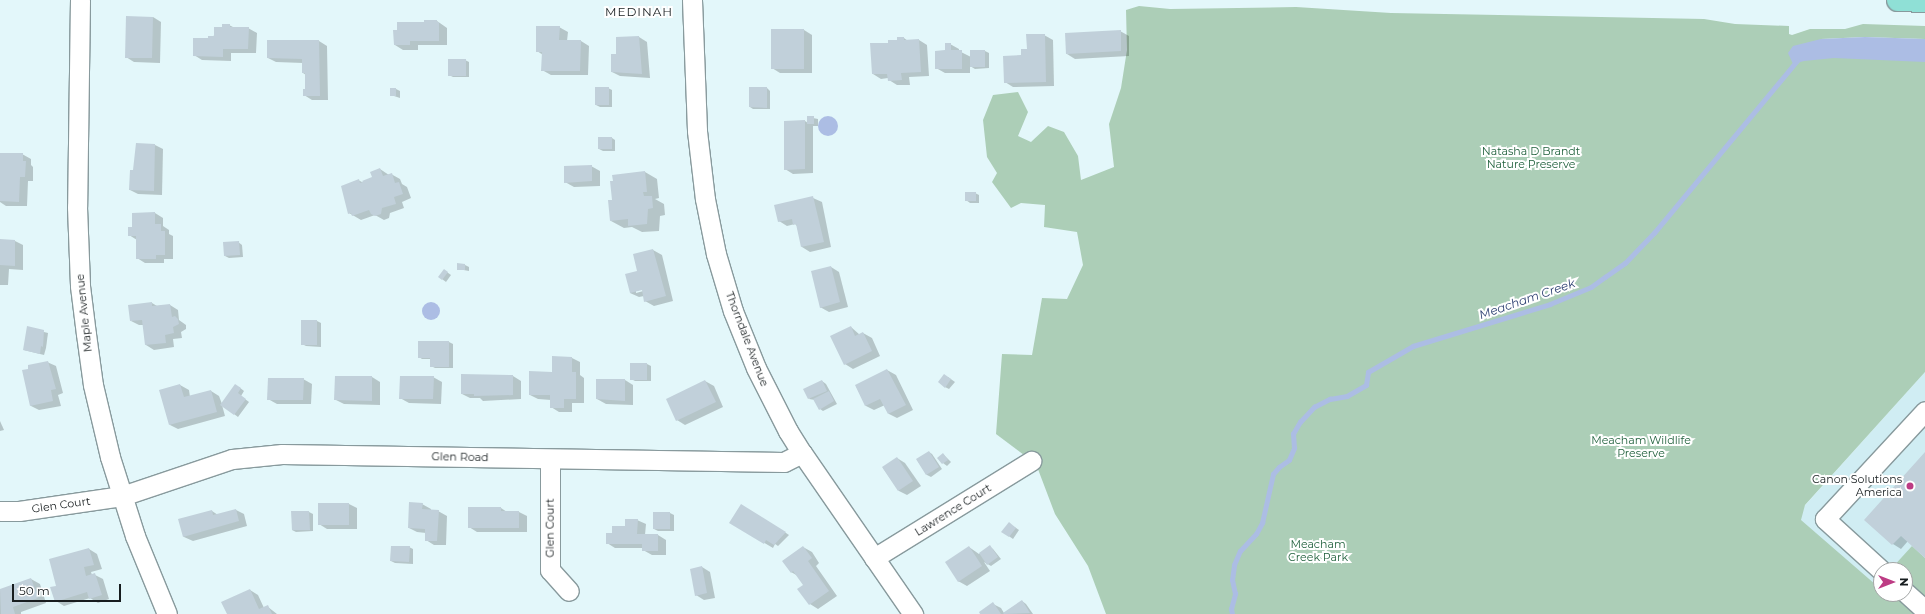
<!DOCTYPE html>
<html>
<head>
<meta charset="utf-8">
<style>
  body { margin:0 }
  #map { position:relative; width:1925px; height:614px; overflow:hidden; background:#e3f7fa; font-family:Montserrat,sans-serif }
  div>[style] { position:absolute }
  .built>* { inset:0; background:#d0edf3 }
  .green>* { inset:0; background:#acceb7 }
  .water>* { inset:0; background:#acbde4 }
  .round { border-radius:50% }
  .shadow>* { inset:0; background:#0003 }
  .stream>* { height:4.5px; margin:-2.25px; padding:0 2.25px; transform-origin:2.25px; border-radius:2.25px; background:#acbde4 }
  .building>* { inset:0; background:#c1d0da }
  .roads { filter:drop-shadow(1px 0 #889a9d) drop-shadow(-1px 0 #889a9d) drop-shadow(0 1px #889a9d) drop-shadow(0 -1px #889a9d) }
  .minor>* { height:19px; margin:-9.5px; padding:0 9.5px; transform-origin:9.5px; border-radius:9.5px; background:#fff }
  .major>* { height:22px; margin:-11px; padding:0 11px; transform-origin:11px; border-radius:11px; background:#8fe0d6 }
  .dots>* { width:11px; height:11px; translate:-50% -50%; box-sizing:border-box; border:2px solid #fff; border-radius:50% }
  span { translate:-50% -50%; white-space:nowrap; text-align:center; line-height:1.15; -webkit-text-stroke:4px #fff; paint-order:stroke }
  .park-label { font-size:11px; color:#21613d }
  .street-label { font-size:11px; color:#171d1f }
  .poi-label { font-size:11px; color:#171d1f }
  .right { translate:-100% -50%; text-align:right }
  .neighbourhood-label { font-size:12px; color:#171d1f; letter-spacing:1px }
  .water-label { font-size:12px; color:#2c3f71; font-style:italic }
  .north { position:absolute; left:1873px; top:562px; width:40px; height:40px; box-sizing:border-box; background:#fff; border:1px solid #a2a5a5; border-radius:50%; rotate:90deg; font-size:11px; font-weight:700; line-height:16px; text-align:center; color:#171d1f }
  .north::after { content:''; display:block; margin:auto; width:14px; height:18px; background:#bd3c84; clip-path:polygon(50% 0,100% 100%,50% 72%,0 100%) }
  .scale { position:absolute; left:12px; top:584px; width:109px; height:18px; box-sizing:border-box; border:2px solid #171d1f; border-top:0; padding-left:5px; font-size:12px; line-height:14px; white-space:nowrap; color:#171d1f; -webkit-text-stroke:3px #fff; paint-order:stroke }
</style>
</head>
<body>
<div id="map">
  <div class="built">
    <div style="clip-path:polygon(evenodd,1925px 372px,1925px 614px,1890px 614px,1791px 521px,1925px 372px,1881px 570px,1905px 570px,1905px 594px,1881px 594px,1881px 570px)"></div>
  </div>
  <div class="green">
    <div style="clip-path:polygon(1139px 6px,1170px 9px,1296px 7px,1391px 13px,1704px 19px,1735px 24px,1789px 26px,1789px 34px,1792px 35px,1810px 29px,1845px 29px,1863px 24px,1925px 26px,1925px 39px,1865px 37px,1821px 39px,1925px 49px,1925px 372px,1805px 505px,1801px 520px,1876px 585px,1881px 580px,1881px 594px,1895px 594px,1917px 614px,1106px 614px,1088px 566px,1055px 514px,1036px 464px,996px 434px,1002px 354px,1032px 355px,1042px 298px,1067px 299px,1083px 265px,1077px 232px,1044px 227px,1045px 205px,1021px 203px,1011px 208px,992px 182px,997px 173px,987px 157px,983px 120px,993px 95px,1018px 92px,1028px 112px,1018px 136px,1031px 142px,1048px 126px,1064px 132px,1078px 156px,1081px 180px,1114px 167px,1109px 124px,1121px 88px,1127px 50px,1126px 10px)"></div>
    <div style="clip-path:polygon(1912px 546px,1925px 558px,1925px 600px,1905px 581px,1905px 570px,1891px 569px)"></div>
  </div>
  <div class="water">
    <div style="clip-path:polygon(1865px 37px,1925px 39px,1925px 62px,1834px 58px,1804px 61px,1793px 64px,1788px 53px,1793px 46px,1821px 39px)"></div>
    <div class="round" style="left:818px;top:116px;width:20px;height:20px"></div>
    <div class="round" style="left:422px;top:302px;width:18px;height:18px"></div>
  </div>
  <div class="shadow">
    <div style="clip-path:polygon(153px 17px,161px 22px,160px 63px,134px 62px,126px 57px)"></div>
    <div style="clip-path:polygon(437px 21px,447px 28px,447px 45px,418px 45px,418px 50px,403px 50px,395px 45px,425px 23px)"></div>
    <div style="clip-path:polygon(229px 25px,235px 28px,248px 28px,257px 33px,256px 53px,231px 53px,231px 61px,202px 60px,194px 55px,209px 39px)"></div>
    <div style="clip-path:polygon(559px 27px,568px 32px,567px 41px,581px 41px,589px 46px,588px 75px,551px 75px,542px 70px,543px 55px,537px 51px)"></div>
    <div style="clip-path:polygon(804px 30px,812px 35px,812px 73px,780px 73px,772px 68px)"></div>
    <div style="clip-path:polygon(1120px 31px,1129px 36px,1129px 56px,1075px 59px,1067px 54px)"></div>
    <div style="clip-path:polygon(1044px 35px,1053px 40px,1054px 86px,1013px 87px,1005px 82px,1028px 50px)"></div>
    <div style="clip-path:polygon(639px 37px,647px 42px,650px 78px,620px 76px,612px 72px)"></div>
    <div style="clip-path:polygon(904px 38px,908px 41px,919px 40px,927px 45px,929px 76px,909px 77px,910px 85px,897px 85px,889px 80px,888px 78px,881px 79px,873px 74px,889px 44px)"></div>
    <div style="clip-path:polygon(319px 41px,327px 46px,328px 100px,312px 100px,304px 95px,306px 90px,306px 75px,303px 73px,303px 63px,276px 62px,268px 58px)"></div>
    <div style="clip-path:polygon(950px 44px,959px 49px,959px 51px,971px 57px,985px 51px,989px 53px,989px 68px,975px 69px,970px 66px,970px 73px,945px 73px,936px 68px)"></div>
    <div style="clip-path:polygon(465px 60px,469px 62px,469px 77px,453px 77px,449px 75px)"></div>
    <div style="clip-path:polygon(608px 88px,612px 90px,612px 107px,600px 107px,596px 105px)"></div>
    <div style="clip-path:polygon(767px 88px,770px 91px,770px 109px,753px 109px,750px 107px)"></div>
    <div style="clip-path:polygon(396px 89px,400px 91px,400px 98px,391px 95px)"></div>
    <div style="clip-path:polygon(808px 117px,818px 119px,818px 126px,813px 126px,813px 173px,793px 174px,785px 169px,805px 121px,808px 123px)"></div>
    <div style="clip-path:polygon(612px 138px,615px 140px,615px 151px,603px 151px,599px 149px)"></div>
    <div style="clip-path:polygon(155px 145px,163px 149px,162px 195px,138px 194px,130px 190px,134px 171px)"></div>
    <div style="clip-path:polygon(0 154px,22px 154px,31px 159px,31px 165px,33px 167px,33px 181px,28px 181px,27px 206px,6px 206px,0 202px)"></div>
    <div style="clip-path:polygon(591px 166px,600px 171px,600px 186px,574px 187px,565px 182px)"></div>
    <div style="clip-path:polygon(380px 169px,389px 175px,391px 174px,400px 179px,402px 184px,407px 187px,411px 198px,402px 202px,404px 208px,390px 213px,389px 218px,384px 220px,375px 215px,361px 220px,349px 213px,358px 180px,364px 183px,373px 178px)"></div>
    <div style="clip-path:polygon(645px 172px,657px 179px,659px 198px,655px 199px,664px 204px,665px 215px,660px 216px,659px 231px,642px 232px,632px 227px,624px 228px,611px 221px,613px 201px)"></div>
    <div style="clip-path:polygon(975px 193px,979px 195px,979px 203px,970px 203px,966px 200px)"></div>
    <div style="clip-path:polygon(813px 198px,822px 202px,831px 247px,810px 252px,802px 247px,797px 226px,795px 224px,787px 226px,779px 221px)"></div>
    <div style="clip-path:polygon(155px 213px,163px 218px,163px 226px,169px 230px,169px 234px,173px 236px,173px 259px,164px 259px,164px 263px,145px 263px,137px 258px,137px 240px,129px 235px,133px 228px)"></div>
    <div style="clip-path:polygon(0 240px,15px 241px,23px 245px,23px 270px,9px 269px,8px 285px,0 285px)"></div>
    <div style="clip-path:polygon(238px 242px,242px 245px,243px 257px,229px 258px,225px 256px)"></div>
    <div style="clip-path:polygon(evenodd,653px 250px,662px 255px,673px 301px,654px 306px,645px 301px,644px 296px,639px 297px,630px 293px,638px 272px,653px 250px,646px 288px,647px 290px,636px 293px,636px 291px,646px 288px)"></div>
    <div style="clip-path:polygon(465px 265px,469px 267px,469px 271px,458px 269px)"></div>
    <div style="clip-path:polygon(831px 267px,839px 272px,848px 307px,829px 312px,820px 307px)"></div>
    <div style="clip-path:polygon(444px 270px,451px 275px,446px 282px,442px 279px)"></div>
    <div style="clip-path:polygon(152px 303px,157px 306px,170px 305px,178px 310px,179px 320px,186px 325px,186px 329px,181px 332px,182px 338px,173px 339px,174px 347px,154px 350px,146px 345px,144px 325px,139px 325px,131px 321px)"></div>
    <div style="clip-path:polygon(317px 321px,321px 323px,321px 347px,306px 346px,302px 344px)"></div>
    <div style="clip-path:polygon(851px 327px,860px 335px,863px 333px,872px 338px,880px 356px,853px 369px,845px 364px)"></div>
    <div style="clip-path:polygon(28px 328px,48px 333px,46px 348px,44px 355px,24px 350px)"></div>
    <div style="clip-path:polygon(449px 342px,453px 344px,453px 368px,435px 368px,431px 366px,431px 359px,422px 359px,419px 357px)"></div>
    <div style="clip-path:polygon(553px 358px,572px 358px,580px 362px,580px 375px,584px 378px,584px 403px,572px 403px,572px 412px,559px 412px,551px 407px,551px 400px,538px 399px,530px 395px,553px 373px)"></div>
    <div style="clip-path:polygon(47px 362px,56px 366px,63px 393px,58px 395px,61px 406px,39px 410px,31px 406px,30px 369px)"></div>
    <div style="clip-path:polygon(647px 364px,651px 366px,651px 381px,635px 381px,631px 379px)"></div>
    <div style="clip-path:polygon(887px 370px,896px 375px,913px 410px,897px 418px,889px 414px,885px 405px,874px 410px,866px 406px,856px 386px)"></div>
    <div style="clip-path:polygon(513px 376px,521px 381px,521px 399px,483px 401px,480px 398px,470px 398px,462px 394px)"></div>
    <div style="clip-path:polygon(372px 377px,380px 382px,380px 405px,344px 404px,336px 400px)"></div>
    <div style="clip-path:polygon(433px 377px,442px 382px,441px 404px,409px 403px,400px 398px)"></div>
    <div style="clip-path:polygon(948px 377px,955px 382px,949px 389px,945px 387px)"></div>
    <div style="clip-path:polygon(303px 379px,312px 384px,311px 404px,277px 404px,268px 399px)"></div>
    <div style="clip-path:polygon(625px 380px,633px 385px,633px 405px,606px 404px,597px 399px)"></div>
    <div style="clip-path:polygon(705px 381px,714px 386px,723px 407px,685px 425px,677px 420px)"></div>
    <div style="clip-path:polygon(822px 381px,826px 384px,837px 404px,823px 411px,820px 409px,815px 400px,809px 399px)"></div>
    <div style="clip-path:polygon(180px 385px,189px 390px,190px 397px,211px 391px,219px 396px,222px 404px,239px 387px,244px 391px,241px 396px,249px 402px,238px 417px,222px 405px,225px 416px,178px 429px,170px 425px)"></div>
    <div style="clip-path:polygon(0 421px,4px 430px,0 431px)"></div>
    <div style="clip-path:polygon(929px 452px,932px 454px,942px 469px,931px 477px,927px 475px,917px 460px)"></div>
    <div style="clip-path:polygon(1925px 453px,1925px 556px,1908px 541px,1901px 549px,1893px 544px,1866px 520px)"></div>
    <div style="clip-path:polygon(943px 454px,951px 462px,947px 466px,943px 463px)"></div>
    <div style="clip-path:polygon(897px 458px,905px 463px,921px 486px,907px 495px,899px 491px,883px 468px)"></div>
    <div style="clip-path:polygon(349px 504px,357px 508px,357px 529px,327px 529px,319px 524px)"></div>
    <div style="clip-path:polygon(422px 504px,431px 509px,431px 510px,438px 511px,447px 516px,446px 545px,434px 545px,426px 540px,426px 533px,417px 532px,409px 528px)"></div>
    <div style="clip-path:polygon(501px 508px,507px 512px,519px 512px,527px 516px,527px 532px,477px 532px,469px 527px)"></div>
    <div style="clip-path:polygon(236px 510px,244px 514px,247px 526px,193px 541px,184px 537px,180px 520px,212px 511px,218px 515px)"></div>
    <div style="clip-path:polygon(309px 512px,313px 514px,313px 531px,296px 532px,292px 530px)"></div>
    <div style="clip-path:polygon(670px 513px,674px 515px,674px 531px,658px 531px,654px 529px)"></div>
    <div style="clip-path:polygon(637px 520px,646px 524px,645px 535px,658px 535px,666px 540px,666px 555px,652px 555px,643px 550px,643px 548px,615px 548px,607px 543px,613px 534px)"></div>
    <div style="clip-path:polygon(731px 523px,783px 531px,789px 535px,778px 546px,775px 544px,773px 548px)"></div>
    <div style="clip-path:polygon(1013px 526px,1019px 530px,1013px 539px,1003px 532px)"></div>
    <div style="clip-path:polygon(409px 547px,413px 549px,413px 564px,395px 563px,391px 561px)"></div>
    <div style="clip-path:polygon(803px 547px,812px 552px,819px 563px,816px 566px,837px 596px,818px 609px,810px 604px,804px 585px,798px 576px,791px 572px)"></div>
    <div style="clip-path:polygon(969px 547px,979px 554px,990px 547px,993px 549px,1001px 559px,991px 566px,984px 562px,990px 571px,967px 586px,958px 581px)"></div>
    <div style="clip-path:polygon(89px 549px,97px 554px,102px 569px,91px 572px,92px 575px,95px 575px,103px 579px,109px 599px,98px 603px,90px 598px,64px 606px,56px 601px,58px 586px)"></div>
    <div style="clip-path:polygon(702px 567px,710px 572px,715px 598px,704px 600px,696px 595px)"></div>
    <div style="clip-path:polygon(31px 579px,40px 584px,46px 603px,21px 612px,21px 614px,0 614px,0 590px)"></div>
    <div style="clip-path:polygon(250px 590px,258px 595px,264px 608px,268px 607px,277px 614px,228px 614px)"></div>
    <div style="clip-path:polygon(1022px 601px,1026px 604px,1033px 614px,981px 614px,993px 604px,1001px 608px,1004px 613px)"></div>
  </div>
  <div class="stream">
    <div style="left:1232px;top:614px;width:5px;rotate:-101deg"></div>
    <div style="left:1231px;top:609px;width:16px;rotate:-75deg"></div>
    <div style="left:1235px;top:594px;width:14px;rotate:-102deg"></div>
    <div style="left:1232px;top:580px;width:15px;rotate:-82deg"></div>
    <div style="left:1234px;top:565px;width:15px;rotate:-67deg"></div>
    <div style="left:1240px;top:551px;width:23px;rotate:-47deg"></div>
    <div style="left:1256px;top:534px;width:13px;rotate:-61deg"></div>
    <div style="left:1262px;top:523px;width:50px;rotate:-77.3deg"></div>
    <div style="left:1273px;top:474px;width:9px;rotate:-49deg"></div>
    <div style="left:1279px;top:467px;width:12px;rotate:-35deg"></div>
    <div style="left:1289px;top:460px;width:13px;rotate:-67deg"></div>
    <div style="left:1294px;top:448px;width:14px;rotate:-94deg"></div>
    <div style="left:1293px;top:434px;width:14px;rotate:-60deg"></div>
    <div style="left:1300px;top:422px;width:21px;rotate:-47deg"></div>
    <div style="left:1314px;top:407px;width:18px;rotate:-27deg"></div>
    <div style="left:1330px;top:399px;width:17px;rotate:-10deg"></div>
    <div style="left:1347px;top:396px;width:22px;rotate:-30deg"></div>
    <div style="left:1366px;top:385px;width:13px;rotate:-81deg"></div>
    <div style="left:1368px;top:372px;width:52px;rotate:-30deg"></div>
    <div style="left:1413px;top:346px;width:143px;rotate:-17deg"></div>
    <div style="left:1550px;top:304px;width:44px;rotate:-22.5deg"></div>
    <div style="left:1591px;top:287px;width:17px;rotate:-36deg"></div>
    <div style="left:1605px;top:277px;width:24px;rotate:-35deg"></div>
    <div style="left:1625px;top:263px;width:42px;rotate:-46deg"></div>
    <div style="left:1654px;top:233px;width:224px;rotate:-50.3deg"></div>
  </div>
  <div class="building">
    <div style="clip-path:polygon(126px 16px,153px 17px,152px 58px,125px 58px)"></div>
    <div style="clip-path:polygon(424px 20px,437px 20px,437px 22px,439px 22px,439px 41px,410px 41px,410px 45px,394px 45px,393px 30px,397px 30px,397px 22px,424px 22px)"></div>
    <div style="clip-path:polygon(222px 24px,230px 24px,230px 27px,249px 27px,248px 49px,223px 49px,223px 57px,193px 56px,193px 38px,208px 38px,208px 36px,214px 36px,214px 27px,222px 27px)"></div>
    <div style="clip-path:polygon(536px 26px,560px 26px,559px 40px,581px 40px,580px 71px,541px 71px,542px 52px,536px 52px)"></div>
    <div style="clip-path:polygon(771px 29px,804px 29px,804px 69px,771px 69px)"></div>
    <div style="clip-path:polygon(1121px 30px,1121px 51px,1066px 54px,1065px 33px)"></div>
    <div style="clip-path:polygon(1026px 34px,1045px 34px,1046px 82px,1004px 83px,1003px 56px,1021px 55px,1021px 49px,1027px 49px)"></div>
    <div style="clip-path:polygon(639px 36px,642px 74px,611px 72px,611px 54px,616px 54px,616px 37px)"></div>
    <div style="clip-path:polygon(897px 37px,904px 37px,904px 40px,919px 39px,921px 72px,901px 73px,902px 80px,888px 81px,887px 74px,872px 74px,870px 43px,888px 43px,888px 40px,897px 40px)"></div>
    <div style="clip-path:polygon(267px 40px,319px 40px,320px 96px,303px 96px,303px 89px,305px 89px,305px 73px,302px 73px,302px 59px,267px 58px)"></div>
    <div style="clip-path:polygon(945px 43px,951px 43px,951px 50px,962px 50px,962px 69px,935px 69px,935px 51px,945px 50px)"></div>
    <div style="clip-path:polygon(970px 50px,985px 50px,985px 67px,970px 67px)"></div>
    <div style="clip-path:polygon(448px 59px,466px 59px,466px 76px,448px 76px)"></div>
    <div style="clip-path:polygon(595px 87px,609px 87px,609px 105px,595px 105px)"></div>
    <div style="clip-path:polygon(749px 87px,767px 87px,767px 108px,749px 107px)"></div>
    <div style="clip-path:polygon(390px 88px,396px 88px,396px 96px,390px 96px)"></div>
    <div style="clip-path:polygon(807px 116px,814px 116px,814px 124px,807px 124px)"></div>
    <div style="clip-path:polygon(805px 120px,805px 169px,784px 170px,784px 121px)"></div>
    <div style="clip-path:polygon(598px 137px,612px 137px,612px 149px,598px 149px)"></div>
    <div style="clip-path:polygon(136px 143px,155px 144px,154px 191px,129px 190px,130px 170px,133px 170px)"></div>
    <div style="clip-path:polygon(0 153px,23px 153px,23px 161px,26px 161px,25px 177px,20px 177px,19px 202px,0 201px)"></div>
    <div style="clip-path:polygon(592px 165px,592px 181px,564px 183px,564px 166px)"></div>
    <div style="clip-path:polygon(380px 168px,383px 176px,392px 173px,395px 183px,399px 182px,403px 194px,394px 197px,396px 204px,382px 208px,381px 214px,375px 216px,371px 214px,369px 210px,352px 216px,351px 213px,348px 214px,341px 186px,359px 179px,360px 183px,363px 182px,362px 181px,372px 177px,370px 172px)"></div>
    <div style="clip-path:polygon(645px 171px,647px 192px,643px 192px,644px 196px,652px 196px,653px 208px,648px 209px,647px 224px,628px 226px,628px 219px,610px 221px,608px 200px,612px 200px,610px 181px,613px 181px,612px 175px)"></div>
    <div style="clip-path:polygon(965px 192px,976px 192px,976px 201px,965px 201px)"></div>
    <div style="clip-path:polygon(813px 196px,824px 242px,801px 247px,796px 224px,793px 225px,792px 219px,778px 222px,774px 205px)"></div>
    <div style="clip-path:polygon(155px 212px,155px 224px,161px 224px,161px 231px,165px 231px,165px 255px,156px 255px,156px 259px,136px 259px,136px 236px,128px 236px,128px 227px,132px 227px,132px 213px)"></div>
    <div style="clip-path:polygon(0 239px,15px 240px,15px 266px,0 265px)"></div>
    <div style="clip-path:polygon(239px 241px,240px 255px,224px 256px,223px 242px)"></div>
    <div style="clip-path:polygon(653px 249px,666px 296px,644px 302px,642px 290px,630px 293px,625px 274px,637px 271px,633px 254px)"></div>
    <div style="clip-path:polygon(457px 263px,465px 264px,465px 270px,457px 270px)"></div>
    <div style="clip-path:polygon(831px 266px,840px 302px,820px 308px,811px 271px)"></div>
    <div style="clip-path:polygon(444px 269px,448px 272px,442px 280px,438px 277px)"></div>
    <div style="clip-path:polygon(152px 302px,152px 306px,170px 304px,172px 317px,175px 316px,178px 319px,179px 324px,173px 327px,174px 333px,165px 335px,166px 343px,145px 345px,142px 320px,130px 321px,128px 305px)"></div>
    <div style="clip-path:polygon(301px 320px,317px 320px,317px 345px,301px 345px)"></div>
    <div style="clip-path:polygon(27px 326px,44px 330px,43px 347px,41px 346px,40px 354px,23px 350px)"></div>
    <div style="clip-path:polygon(851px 326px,855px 336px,863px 332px,872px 351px,844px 365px,830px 336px)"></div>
    <div style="clip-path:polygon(418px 341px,449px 341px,449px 367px,430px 367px,430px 358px,418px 358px)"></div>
    <div style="clip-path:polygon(552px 356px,572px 357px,572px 372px,576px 372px,576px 399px,564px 399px,564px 408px,550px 408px,550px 395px,529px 395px,529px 371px,552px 372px)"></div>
    <div style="clip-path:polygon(48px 361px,56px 389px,51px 390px,53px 401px,30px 406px,22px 370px,28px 369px,28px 365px)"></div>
    <div style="clip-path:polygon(630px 363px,647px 363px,647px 380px,630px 380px)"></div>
    <div style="clip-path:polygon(887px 369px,906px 405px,888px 414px,880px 399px,865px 406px,855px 385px)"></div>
    <div style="clip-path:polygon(461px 374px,513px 375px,513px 395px,474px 396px,474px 394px,461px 394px)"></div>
    <div style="clip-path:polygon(944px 374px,951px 379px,945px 388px,938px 382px)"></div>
    <div style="clip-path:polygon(335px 376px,372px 376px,372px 401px,334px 400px)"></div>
    <div style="clip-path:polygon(400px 376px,434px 376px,433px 399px,399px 399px)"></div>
    <div style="clip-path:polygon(268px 378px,304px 378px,303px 400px,267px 400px)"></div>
    <div style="clip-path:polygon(596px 379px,625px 379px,625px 401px,596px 399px)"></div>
    <div style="clip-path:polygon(705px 380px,716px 402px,676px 421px,666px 399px)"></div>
    <div style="clip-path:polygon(822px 380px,827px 391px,808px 399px,803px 389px)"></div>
    <div style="clip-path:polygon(180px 384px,184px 397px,211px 390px,217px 412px,169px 425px,159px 390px)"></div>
    <div style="clip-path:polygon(235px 384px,241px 388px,238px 393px,246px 399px,234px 415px,220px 405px)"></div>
    <div style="clip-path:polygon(829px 391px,834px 401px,819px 410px,813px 399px)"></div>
    <div style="clip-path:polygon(929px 451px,939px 467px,926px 475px,916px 459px)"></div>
    <div style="clip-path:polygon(1925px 452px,1925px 558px,1901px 536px,1892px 545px,1864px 520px)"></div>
    <div style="clip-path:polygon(943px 453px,948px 460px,942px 464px,937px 458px)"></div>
    <div style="clip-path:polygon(897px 457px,913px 481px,898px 491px,882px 467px)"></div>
    <div style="clip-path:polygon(409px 502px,423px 503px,422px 509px,439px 510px,437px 541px,425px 541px,425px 529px,408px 528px)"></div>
    <div style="clip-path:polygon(318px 503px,349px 503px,349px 525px,318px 525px)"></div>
    <div style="clip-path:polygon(741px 504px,786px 532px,774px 545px,766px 540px,764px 544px,729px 523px)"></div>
    <div style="clip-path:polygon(468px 507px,501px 507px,501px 511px,519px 511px,519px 528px,468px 528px)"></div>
    <div style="clip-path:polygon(236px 509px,239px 521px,183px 537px,178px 519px,212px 510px,213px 515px)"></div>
    <div style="clip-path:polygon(291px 511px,309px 511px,310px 530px,292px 530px)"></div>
    <div style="clip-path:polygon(653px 512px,670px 512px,670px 529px,653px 529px)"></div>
    <div style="clip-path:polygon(625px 519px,638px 519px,637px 534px,658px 534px,658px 551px,642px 551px,642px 544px,606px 544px,606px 533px,612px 533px,612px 526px,625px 526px)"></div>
    <div style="clip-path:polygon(1009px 522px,1016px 528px,1009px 537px,1001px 532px)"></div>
    <div style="clip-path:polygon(990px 545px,998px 557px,987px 565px,979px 553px)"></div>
    <div style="clip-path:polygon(391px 546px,410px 546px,409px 562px,390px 561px)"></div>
    <div style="clip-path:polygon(803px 546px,812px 558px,808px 561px,829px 591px,809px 605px,797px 589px,803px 585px,793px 571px,791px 573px,782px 561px)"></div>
    <div style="clip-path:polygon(969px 546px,982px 566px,958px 582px,945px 562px)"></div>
    <div style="clip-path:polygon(89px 548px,94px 565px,84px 567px,86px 576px,95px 573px,102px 595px,89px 599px,87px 592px,55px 602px,50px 587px,56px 586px,49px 559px)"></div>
    <div style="clip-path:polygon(702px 566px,707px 593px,695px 596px,690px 569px)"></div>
    <div style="clip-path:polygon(31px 578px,38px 598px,13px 607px,15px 614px,1px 614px,0 589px)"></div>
    <div style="clip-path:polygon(250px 589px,259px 609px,268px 605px,272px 614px,227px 614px,221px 602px)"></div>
    <div style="clip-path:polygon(1022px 600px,1030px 613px,1004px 614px,1003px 613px)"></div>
    <div style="clip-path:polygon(993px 602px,1001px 614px,980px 614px,979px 612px)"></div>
  </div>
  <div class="roads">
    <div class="minor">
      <div style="left:80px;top:0;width:207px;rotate:90.8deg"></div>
      <div style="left:77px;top:207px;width:79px;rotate:87.8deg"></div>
      <div style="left:80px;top:286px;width:48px;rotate:82.9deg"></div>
      <div style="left:86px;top:334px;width:51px;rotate:82.2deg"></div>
      <div style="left:93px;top:385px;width:74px;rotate:76.7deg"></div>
      <div style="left:110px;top:457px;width:83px;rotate:72.4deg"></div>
      <div style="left:135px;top:536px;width:84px;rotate:67.7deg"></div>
      <div style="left:692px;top:0;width:131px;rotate:87.8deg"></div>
      <div style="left:697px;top:131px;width:68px;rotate:83.3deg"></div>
      <div style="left:705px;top:199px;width:56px;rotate:78.7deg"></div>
      <div style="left:716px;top:254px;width:59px;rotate:73.4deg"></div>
      <div style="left:733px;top:311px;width:61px;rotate:68deg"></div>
      <div style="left:756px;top:368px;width:71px;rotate:63.1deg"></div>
      <div style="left:788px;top:431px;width:26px;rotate:58deg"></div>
      <div style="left:802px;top:453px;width:196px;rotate:55.4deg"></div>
      <div style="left:550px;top:459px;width:111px;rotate:90deg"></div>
      <div style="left:550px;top:570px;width:28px;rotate:48deg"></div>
      <div style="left:0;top:511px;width:19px"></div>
      <div style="left:19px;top:511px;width:104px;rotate:-8.3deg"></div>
      <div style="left:122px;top:496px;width:116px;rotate:-18.6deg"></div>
      <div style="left:232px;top:459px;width:50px;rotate:-5.7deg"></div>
      <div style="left:282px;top:454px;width:502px;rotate:0.91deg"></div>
      <div style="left:784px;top:462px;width:20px;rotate:-27deg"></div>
      <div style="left:874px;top:558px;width:185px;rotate:-31.7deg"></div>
      <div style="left:1881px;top:570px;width:76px;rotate:-137.7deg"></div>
      <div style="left:1825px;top:519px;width:147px;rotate:-47.2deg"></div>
      <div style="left:1905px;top:592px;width:27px;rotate:42deg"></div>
    </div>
    <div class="major">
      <div style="left:1898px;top:0;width:27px;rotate:2deg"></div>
    </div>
  </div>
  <div class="dots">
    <div style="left:1910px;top:486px;background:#bd3c84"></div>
  </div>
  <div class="park-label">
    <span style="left:1531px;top:158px">Natasha D Brandt<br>Nature Preserve</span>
    <span style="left:1641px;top:447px">Meacham Wildlife<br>Preserve</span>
    <span style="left:1318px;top:551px">Meacham<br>Creek Park</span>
  </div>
  <div class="street-label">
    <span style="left:84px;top:313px;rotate:-96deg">Maple Avenue</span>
    <span style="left:747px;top:339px;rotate:69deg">Thorndale Avenue</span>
    <span style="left:460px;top:457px;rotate:1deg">Glen Road</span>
    <span style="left:61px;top:505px;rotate:-8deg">Glen Court</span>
    <span style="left:953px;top:510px;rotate:-32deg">Lawrence Court</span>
    <span style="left:550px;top:528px;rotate:-90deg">Glen Court</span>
  </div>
  <div class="poi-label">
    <span class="right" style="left:1902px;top:486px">Canon Solutions<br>America</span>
  </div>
  <div class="neighbourhood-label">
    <span style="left:639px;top:12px">MEDINAH</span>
  </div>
  <div class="water-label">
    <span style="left:1527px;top:299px;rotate:-19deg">Meacham Creek</span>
  </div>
  <div class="north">N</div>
  <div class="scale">50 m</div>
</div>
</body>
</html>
